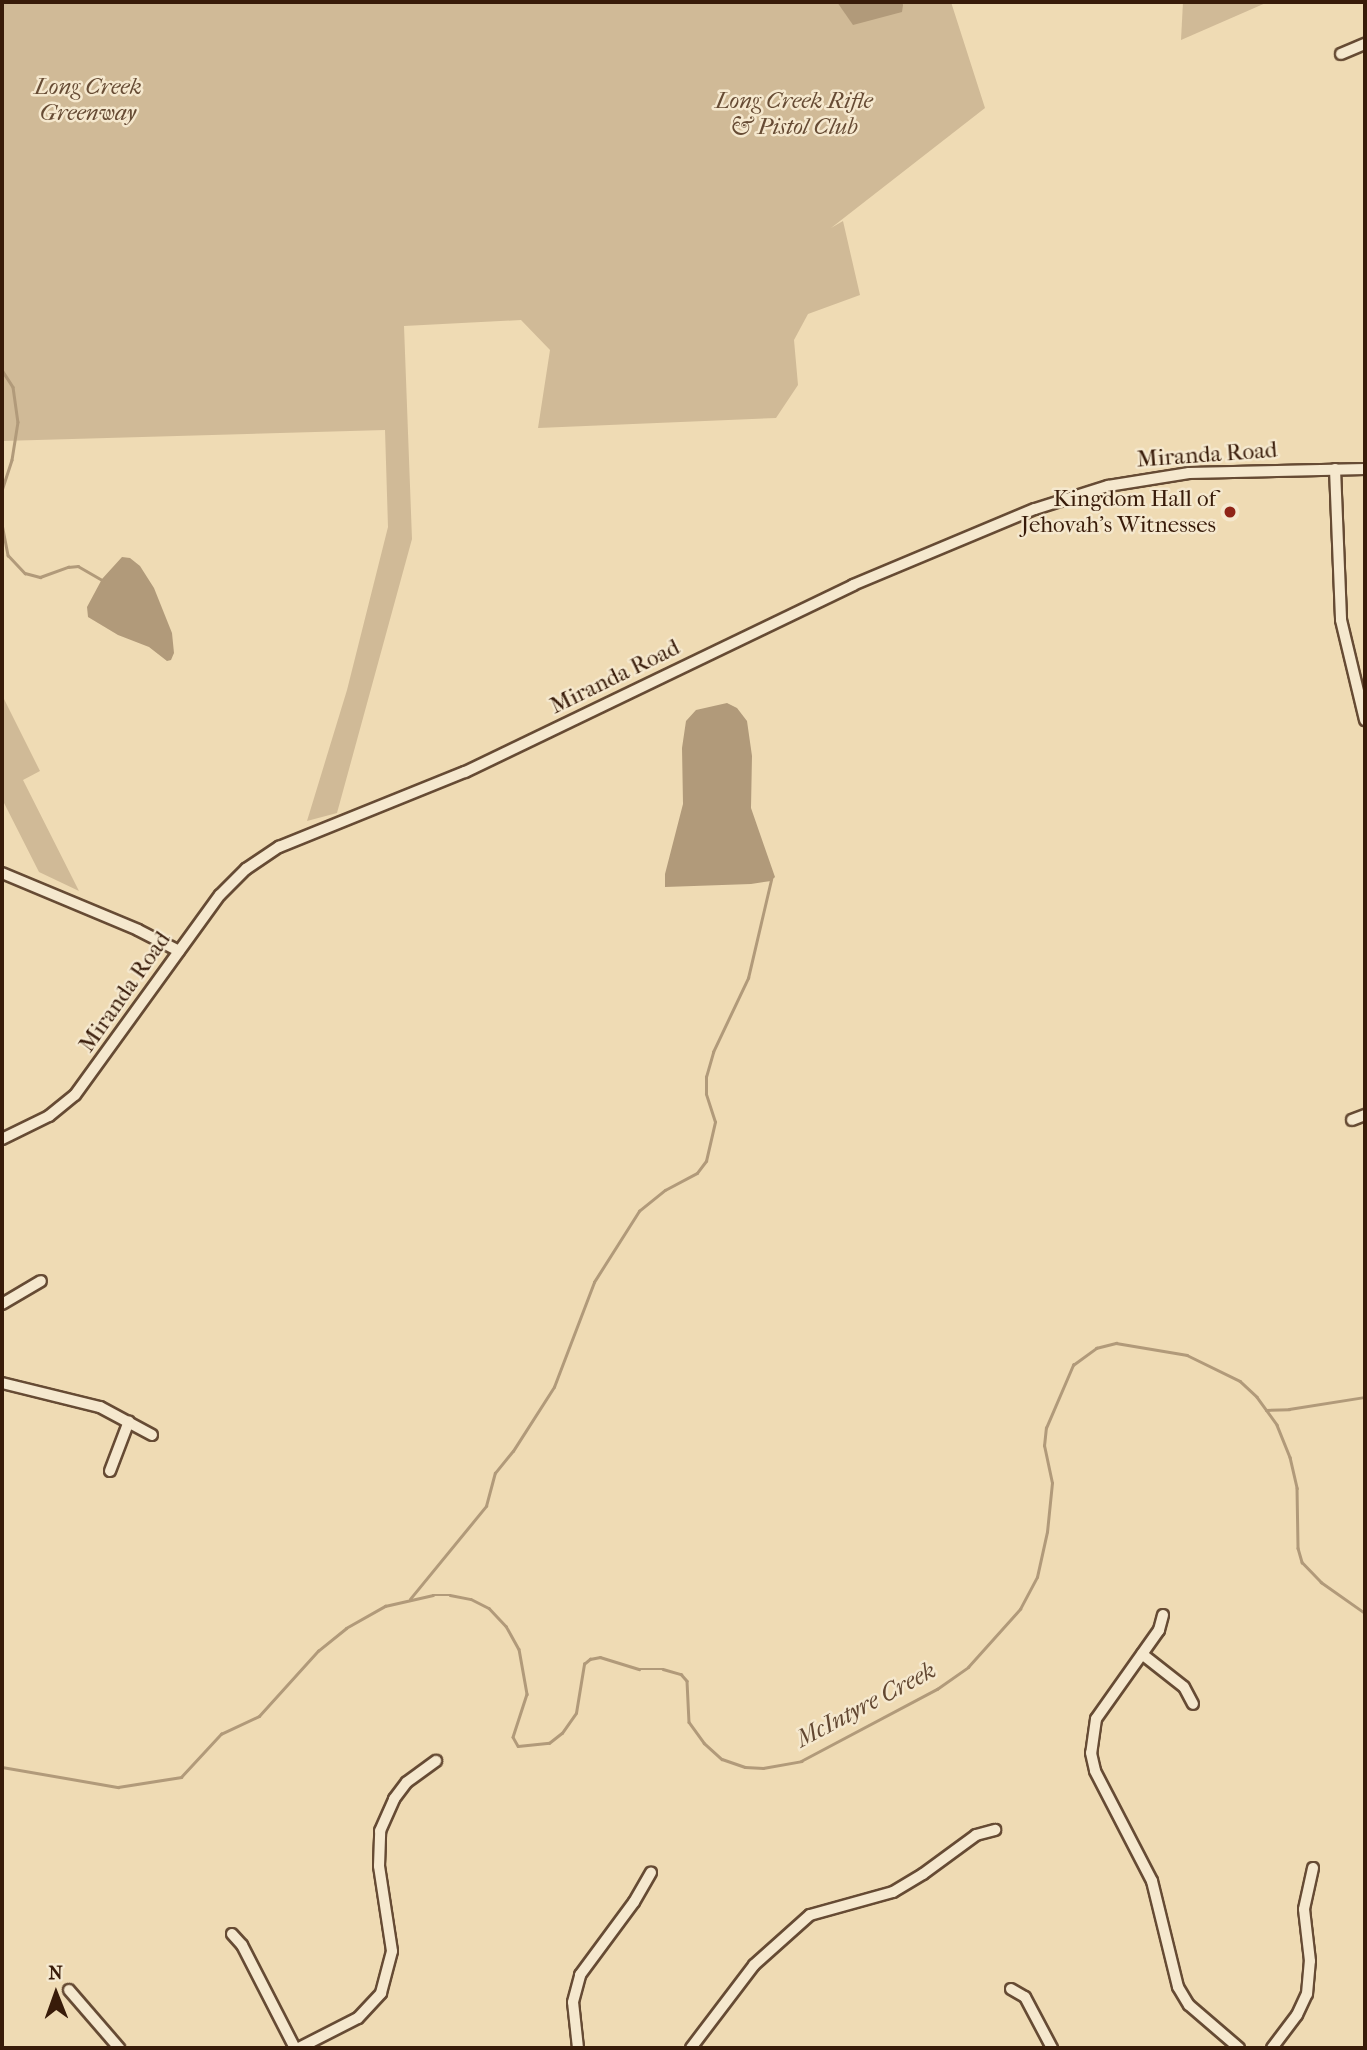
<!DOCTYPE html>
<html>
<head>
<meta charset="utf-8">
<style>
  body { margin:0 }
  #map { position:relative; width:1367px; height:2050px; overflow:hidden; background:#efdbb4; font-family:"IM FELL French Canon",serif }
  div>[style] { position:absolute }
  .green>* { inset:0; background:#d0ba97 }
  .water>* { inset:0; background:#b19a7a }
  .stream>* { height:2.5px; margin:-1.25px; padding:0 1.25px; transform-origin:1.25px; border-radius:1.25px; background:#b19a7a }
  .roads { filter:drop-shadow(2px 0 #664b34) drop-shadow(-2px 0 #664b34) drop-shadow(0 2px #664b34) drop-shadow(0 -2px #664b34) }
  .minor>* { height:10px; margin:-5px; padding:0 5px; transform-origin:5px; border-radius:5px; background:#f5e8ce }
  .dots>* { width:19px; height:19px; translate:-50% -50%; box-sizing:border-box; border:4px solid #f5e8ce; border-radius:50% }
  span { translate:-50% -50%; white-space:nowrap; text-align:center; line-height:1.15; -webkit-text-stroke:5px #f5e8ce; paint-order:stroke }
  .park-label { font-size:23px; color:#664b34; font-style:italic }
  .street-label { font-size:23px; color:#381b09 }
  .poi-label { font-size:23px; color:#381b09 }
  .right { translate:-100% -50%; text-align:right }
  .water-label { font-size:24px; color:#624731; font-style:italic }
  .frame { position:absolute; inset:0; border:4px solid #381b09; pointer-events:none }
  .north { position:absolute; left:21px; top:1959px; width:70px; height:70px; -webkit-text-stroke:5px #f5e8ce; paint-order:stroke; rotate:359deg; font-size:19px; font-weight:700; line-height:28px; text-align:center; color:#381b09 }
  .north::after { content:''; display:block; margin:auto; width:24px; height:32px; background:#381b09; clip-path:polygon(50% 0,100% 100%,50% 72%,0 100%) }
</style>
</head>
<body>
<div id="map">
  <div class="green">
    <div style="clip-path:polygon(2px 2px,951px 2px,985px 108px,831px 228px,843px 221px,860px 295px,808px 314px,794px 340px,798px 385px,776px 418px,538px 428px,550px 350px,521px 320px,404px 326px,412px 539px,337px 813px,307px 821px,347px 690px,388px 527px,385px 430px,2px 441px)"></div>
    <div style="clip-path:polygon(1183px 2px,1268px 2px,1181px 40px)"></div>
    <div style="clip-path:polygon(2px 695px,40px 771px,23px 780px,79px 891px,39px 872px,2px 799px)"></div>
  </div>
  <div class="water">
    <div style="clip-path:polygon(837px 2px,902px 2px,903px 5px,902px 12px,853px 25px)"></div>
    <div style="clip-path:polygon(122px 557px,130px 558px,140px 566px,154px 588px,172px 633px,174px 653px,171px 660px,167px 661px,149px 647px,118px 635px,88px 617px,87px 607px,102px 579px)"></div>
    <div style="clip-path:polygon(727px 703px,737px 708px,747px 721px,752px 756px,751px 808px,775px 877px,771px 881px,751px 884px,665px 887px,665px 874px,683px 804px,682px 748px,686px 721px,696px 710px)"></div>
  </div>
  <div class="stream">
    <div style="left:2px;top:370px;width:20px;rotate:57deg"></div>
    <div style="left:13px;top:387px;width:35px;rotate:82deg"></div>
    <div style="left:18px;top:422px;width:38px;rotate:99deg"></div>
    <div style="left:12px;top:460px;width:33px;rotate:108deg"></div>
    <div style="left:2px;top:524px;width:32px;rotate:79deg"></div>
    <div style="left:8px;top:555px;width:25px;rotate:47deg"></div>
    <div style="left:25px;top:573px;width:16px;rotate:15deg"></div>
    <div style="left:40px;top:577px;width:30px;rotate:-20deg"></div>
    <div style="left:68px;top:567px;width:10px;rotate:-6deg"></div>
    <div style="left:78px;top:566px;width:28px;rotate:30deg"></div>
    <div style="left:1266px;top:1410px;width:23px;rotate:-2deg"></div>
    <div style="left:1289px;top:1409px;width:77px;rotate:-9deg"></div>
    <div style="left:410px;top:1599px;width:120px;rotate:-50.7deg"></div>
    <div style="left:486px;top:1506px;width:34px;rotate:-75deg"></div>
    <div style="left:495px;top:1473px;width:28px;rotate:-51deg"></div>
    <div style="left:513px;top:1451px;width:76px;rotate:-57.4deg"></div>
    <div style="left:554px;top:1387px;width:112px;rotate:-69.1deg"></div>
    <div style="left:594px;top:1282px;width:84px;rotate:-57.6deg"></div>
    <div style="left:639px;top:1211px;width:33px;rotate:-39deg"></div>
    <div style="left:665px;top:1190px;width:36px;rotate:-28deg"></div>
    <div style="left:697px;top:1173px;width:15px;rotate:-53deg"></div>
    <div style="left:706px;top:1161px;width:40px;rotate:-77deg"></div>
    <div style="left:715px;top:1122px;width:29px;rotate:-108deg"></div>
    <div style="left:706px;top:1094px;width:17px;rotate:-90deg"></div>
    <div style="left:706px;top:1077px;width:26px;rotate:-74deg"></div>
    <div style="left:713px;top:1052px;width:82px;rotate:-64.7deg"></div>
    <div style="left:748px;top:978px;width:101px;rotate:-76.8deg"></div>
    <div style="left:2px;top:1767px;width:118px;rotate:9.8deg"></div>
    <div style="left:118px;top:1787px;width:64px;rotate:-9deg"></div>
    <div style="left:181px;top:1777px;width:59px;rotate:-47.1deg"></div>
    <div style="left:221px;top:1734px;width:42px;rotate:-25.3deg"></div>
    <div style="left:259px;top:1716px;width:88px;rotate:-47.8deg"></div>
    <div style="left:318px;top:1651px;width:36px;rotate:-39deg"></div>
    <div style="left:346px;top:1628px;width:45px;rotate:-29.4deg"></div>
    <div style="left:385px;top:1606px;width:49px;rotate:-12.9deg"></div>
    <div style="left:433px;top:1595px;width:17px"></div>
    <div style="left:450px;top:1595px;width:21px;rotate:11deg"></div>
    <div style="left:471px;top:1599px;width:20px;rotate:27deg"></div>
    <div style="left:489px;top:1608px;width:25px;rotate:47deg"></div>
    <div style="left:506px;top:1626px;width:26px;rotate:61deg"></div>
    <div style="left:519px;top:1649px;width:46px;rotate:79.9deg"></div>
    <div style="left:527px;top:1694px;width:45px;rotate:108deg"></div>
    <div style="left:513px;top:1737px;width:10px;rotate:61deg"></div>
    <div style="left:518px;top:1746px;width:31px;rotate:-6deg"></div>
    <div style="left:549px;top:1743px;width:16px;rotate:-38deg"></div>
    <div style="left:562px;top:1733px;width:24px;rotate:-55deg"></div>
    <div style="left:576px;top:1713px;width:50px;rotate:-80.7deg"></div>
    <div style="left:584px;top:1664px;width:8px;rotate:-40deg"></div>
    <div style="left:590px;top:1659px;width:10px;rotate:-11deg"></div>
    <div style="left:600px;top:1657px;width:41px;rotate:17.1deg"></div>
    <div style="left:639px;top:1669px;width:24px"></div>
    <div style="left:663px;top:1669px;width:19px;rotate:16deg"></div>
    <div style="left:681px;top:1674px;width:9px;rotate:49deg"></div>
    <div style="left:687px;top:1681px;width:41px;rotate:87.2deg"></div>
    <div style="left:689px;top:1722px;width:26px;rotate:54deg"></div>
    <div style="left:704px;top:1743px;width:24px;rotate:42deg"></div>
    <div style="left:722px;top:1759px;width:24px;rotate:19deg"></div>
    <div style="left:745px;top:1767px;width:18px;rotate:3deg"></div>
    <div style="left:763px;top:1768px;width:39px;rotate:-10deg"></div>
    <div style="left:801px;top:1761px;width:154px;rotate:-27.9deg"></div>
    <div style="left:937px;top:1689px;width:38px;rotate:-35deg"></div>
    <div style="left:968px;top:1667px;width:78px;rotate:-48.1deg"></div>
    <div style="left:1020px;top:1609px;width:36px;rotate:-62deg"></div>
    <div style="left:1037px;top:1577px;width:46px;rotate:-77.5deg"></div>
    <div style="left:1047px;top:1532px;width:49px;rotate:-84.2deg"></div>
    <div style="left:1052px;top:1483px;width:38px;rotate:-102deg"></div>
    <div style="left:1044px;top:1446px;width:18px;rotate:-84deg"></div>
    <div style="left:1046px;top:1428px;width:69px;rotate:-66.8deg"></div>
    <div style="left:1073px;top:1365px;width:29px;rotate:-36deg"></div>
    <div style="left:1096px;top:1348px;width:21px;rotate:-14deg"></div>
    <div style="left:1116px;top:1343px;width:72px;rotate:9.6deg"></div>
    <div style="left:1187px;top:1355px;width:59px;rotate:26.1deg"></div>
    <div style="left:1240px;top:1381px;width:23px;rotate:43deg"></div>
    <div style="left:1257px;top:1397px;width:34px;rotate:54deg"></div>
    <div style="left:1277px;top:1425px;width:35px;rotate:68deg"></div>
    <div style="left:1290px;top:1457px;width:32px;rotate:77deg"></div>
    <div style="left:1297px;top:1488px;width:60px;rotate:89deg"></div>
    <div style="left:1298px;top:1548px;width:15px;rotate:74deg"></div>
    <div style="left:1302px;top:1562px;width:28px;rotate:46deg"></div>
    <div style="left:1321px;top:1582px;width:54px;rotate:35.2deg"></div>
  </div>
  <div class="roads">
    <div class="minor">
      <div style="left:1341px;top:54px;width:26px;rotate:-23deg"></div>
      <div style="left:1335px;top:469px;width:151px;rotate:87.7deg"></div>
      <div style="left:1341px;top:620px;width:103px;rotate:76.5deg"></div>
      <div style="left:2px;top:873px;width:147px;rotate:22.7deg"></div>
      <div style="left:138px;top:930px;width:46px;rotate:27.1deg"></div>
      <div style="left:1352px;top:1120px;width:14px;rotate:-21deg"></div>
      <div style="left:2px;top:1139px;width:52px;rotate:-26.1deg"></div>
      <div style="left:49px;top:1116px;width:33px;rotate:-39deg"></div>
      <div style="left:75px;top:1095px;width:247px;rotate:-54.1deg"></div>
      <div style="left:220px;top:895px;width:37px;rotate:-45deg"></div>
      <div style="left:246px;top:869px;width:40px;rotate:-34deg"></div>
      <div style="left:279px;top:847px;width:201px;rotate:-22deg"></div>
      <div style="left:465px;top:772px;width:431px;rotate:-25.7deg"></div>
      <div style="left:853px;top:585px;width:197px;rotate:-22.7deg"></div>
      <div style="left:1035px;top:509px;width:77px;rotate:-17.5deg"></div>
      <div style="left:1108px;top:486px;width:82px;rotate:-9.1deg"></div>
      <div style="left:1189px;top:473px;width:176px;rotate:-1.3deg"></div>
      <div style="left:2px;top:1304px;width:45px;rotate:-30.5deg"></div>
      <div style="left:2px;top:1383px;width:101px;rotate:13.8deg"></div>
      <div style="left:100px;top:1407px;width:59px;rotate:28.3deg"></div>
      <div style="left:110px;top:1471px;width:53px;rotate:-69.2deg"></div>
      <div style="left:1163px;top:1615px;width:16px;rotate:105deg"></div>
      <div style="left:1159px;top:1630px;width:109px;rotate:125.3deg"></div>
      <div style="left:1096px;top:1719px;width:34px;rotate:98deg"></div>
      <div style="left:1091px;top:1753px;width:18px;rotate:77deg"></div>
      <div style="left:1095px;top:1771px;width:124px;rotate:62.6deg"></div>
      <div style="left:1152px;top:1881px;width:109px;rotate:76.2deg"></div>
      <div style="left:1178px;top:1987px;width:21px;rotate:59deg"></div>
      <div style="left:1189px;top:2005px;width:66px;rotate:40.7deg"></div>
      <div style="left:1142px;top:1654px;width:53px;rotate:38.2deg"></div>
      <div style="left:1184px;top:1687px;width:19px;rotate:62deg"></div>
      <div style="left:232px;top:1934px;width:15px;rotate:48deg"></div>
      <div style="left:242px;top:1945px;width:116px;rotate:62.8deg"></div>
      <div style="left:1011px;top:1989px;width:16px;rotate:30deg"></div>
      <div style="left:1025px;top:1997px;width:58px;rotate:62.1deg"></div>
      <div style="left:69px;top:1990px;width:77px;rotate:49.2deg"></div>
      <div style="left:299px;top:2048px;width:66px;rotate:-27deg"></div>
      <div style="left:358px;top:2018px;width:34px;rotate:-47deg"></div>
      <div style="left:381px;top:1993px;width:43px;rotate:-75.3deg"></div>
      <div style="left:392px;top:1951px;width:86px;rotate:-98.7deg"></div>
      <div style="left:379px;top:1866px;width:35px;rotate:-88deg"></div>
      <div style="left:380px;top:1831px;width:35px;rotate:-66deg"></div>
      <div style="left:394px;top:1799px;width:21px;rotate:-53deg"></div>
      <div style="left:407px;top:1782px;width:36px;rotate:-36deg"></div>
      <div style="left:578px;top:2048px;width:46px;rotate:-96.2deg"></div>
      <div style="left:573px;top:2002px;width:28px;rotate:-75deg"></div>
      <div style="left:580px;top:1975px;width:91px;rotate:-53.5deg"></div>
      <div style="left:634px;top:1902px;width:34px;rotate:-60deg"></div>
      <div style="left:691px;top:2048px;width:104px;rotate:-52.8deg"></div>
      <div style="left:754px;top:1965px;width:75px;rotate:-41.8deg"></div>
      <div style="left:810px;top:1915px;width:86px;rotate:-15.5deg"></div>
      <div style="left:893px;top:1892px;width:35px;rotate:-31deg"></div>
      <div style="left:923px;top:1874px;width:66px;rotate:-36.3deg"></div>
      <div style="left:976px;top:1835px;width:20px;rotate:-15deg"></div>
      <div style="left:1272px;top:2048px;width:41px;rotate:-52.9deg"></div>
      <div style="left:1297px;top:2015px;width:23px;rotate:-65deg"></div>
      <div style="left:1307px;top:1994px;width:33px;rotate:-85deg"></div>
      <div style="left:1310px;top:1961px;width:52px;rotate:-96.6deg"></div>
      <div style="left:1304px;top:1909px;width:42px;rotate:-77.6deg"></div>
    </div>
  </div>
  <div class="dots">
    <div style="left:1230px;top:512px;background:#8f2418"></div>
  </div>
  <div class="park-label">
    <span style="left:88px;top:100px">Long Creek<br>Greenway</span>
    <span style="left:794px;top:114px">Long Creek Rifle<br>&amp; Pistol Club</span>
  </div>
  <div class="street-label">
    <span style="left:1207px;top:455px;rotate:-4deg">Miranda Road</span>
    <span style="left:615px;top:677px;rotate:-26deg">Miranda Road</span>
    <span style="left:125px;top:992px;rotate:-55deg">Miranda Road</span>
  </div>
  <div class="poi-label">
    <span class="right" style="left:1216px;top:512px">Kingdom Hall of<br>Jehovah’s Witnesses</span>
  </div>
  <div class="water-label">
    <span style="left:866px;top:1705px;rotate:-28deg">McIntyre Creek</span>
  </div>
  <div class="frame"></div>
  <div class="north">N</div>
</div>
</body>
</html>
